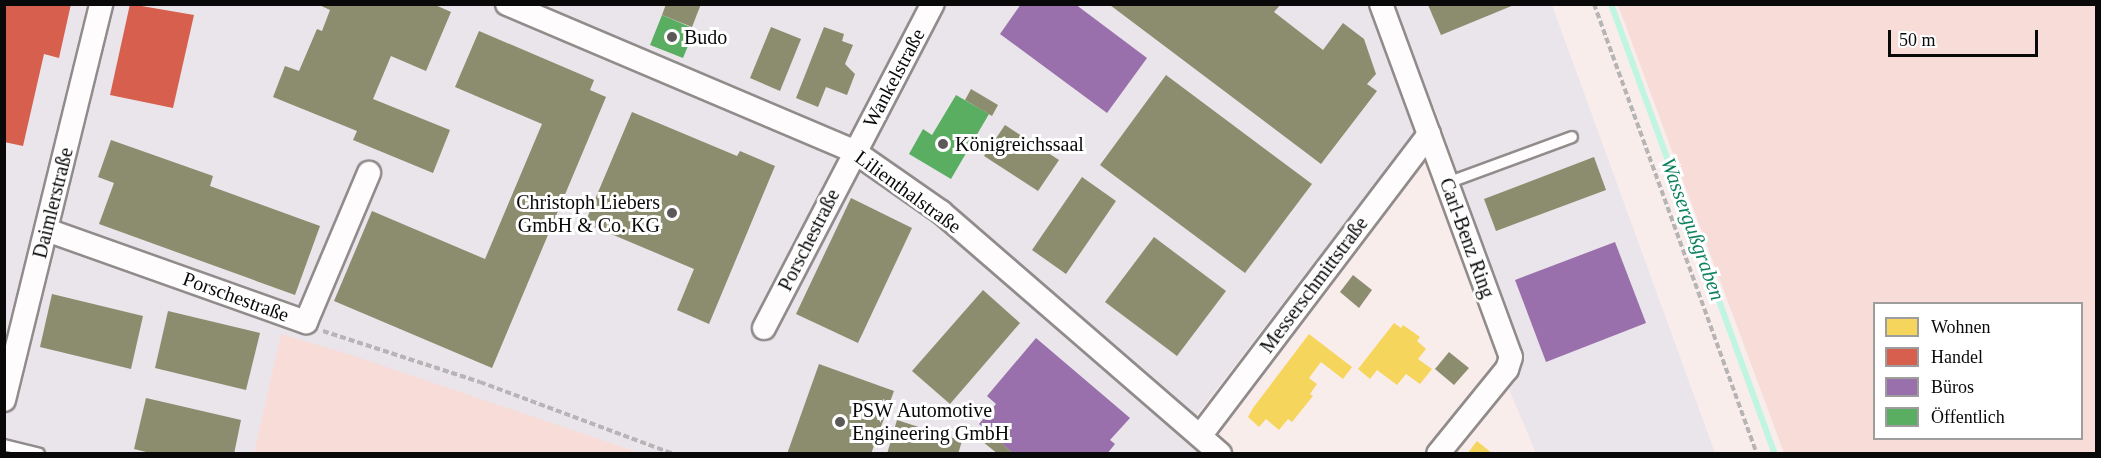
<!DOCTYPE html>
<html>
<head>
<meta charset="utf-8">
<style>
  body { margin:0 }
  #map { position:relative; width:2101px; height:458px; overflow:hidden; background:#f9edec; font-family:"Times New Roman",serif }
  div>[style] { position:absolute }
  .industrial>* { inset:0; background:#eae4eb }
  .farmland>* { inset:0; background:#f7dcd7 }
  .homes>* { inset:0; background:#f6d55c }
  .shops>* { inset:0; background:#d6604d }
  .offices>* { inset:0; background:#9970ab }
  .public>* { inset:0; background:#5aae61 }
  .industry>* { inset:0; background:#8c8c6e }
  .stream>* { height:6px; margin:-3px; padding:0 3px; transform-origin:3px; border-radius:3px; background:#c0f5e1 }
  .path>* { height:4px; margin-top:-2px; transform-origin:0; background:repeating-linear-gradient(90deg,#b6b4b4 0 6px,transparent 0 9px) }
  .roads { filter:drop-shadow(2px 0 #918c8b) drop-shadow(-2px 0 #918c8b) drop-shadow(0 2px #918c8b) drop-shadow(0 -2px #918c8b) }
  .service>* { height:10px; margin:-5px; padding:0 5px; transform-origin:5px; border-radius:5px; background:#fefcfc }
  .minor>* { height:22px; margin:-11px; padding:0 11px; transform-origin:11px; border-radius:11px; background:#fefcfc }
  .dots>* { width:16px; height:16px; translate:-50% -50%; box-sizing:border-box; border:3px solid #fff; border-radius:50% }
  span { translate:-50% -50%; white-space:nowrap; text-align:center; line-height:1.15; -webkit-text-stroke:6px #fff; paint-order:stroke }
  .poi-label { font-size:20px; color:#090909 }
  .left { translate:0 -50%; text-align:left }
  .right { translate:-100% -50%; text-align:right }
  .street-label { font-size:20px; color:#090909 }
  .water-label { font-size:21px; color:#0f8360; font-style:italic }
  .frame { position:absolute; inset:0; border:6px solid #090909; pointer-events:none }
  .legend { position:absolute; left:1873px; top:302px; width:210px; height:138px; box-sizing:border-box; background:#fff; border:2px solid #9d9d9d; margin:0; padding:8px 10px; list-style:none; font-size:18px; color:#090909 }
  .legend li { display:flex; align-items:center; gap:12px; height:30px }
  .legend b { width:30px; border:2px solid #9d9d9d }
  .scale { position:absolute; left:1888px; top:30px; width:150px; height:27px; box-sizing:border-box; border:3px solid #090909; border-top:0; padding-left:8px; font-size:18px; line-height:21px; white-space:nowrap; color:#090909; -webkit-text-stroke:4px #fff; paint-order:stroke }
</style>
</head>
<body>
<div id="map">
  <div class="industrial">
    <div style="clip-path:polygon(4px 5px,1552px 5px,1715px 453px,1536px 453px,1506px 382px,1524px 359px,1434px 106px,1180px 437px,1198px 453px,640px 453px,281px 335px,254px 453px,5px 453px)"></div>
  </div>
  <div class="farmland">
    <div style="clip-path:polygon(evenodd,1618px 5px,2096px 5px,2096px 453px,1784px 453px,1618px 5px,1874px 304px,2082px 304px,2082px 438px,1874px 438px,1874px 304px)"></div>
    <div style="clip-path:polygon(281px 334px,348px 354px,640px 453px,254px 453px)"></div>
  </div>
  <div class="homes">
    <div style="clip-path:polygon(1394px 323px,1401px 328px,1403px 325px,1420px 337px,1417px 341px,1426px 349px,1418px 359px,1432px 369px,1420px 384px,1406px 374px,1397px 385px,1377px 370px,1370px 379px,1358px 369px)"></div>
    <div style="clip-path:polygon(1309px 334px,1352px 367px,1343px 379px,1321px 362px,1309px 378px,1317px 384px,1310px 394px,1313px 396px,1292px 422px,1288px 419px,1279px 430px,1266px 419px,1259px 427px,1248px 417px,1253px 408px)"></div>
    <div style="clip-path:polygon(1477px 441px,1493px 454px,1467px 454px)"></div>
  </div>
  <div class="shops">
    <div style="clip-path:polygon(4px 4px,71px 4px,59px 58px,44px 54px,23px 146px,4px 142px)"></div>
    <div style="clip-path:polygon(130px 4px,194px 15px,173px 108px,110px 95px)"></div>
  </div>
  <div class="offices">
    <div style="clip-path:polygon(1021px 4px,1075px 4px,1147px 58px,1107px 113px,1000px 34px)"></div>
    <div style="clip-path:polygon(1615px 242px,1646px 323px,1546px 362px,1515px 280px)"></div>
    <div style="clip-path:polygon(1036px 338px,1130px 418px,1110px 440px,1115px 444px,1107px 454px,1014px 454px,979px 424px,996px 404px,987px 396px)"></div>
  </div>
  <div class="public">
    <div style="clip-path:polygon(662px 15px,695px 29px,683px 58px,650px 45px)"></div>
    <div style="clip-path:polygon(956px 95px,989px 114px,951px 179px,909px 154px,923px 129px,932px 135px)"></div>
  </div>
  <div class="industry">
    <div style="clip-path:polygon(317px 4px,433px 4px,451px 12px,426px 71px,391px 56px,373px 99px,450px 130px,433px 173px,353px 140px,357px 131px,273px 97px,285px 66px,299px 71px,317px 29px,322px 31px,330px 10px)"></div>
    <div style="clip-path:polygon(666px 4px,701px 4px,692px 27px,662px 15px)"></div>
    <div style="clip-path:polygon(1110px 5px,1280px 5px,1274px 12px,1323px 50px,1343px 23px,1364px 39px,1376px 74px,1367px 84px,1377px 91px,1321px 164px)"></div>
    <div style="clip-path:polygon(1428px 5px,1514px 5px,1441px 35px)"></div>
    <div style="clip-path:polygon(771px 27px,801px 39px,780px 91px,750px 78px)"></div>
    <div style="clip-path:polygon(824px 27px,844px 34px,842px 41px,853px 45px,845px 64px,855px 74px,847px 95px,826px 87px,818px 107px,796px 98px)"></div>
    <div style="clip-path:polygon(479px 31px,594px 80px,590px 90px,606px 97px,492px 368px,334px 301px,372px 211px,485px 259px,542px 124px,455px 87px)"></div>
    <div style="clip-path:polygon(1166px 75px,1312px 184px,1245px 273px,1100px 165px)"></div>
    <div style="clip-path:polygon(971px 89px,998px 105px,992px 116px,965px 100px)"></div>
    <div style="clip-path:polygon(632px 112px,737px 156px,740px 151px,775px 166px,709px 324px,677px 310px,694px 269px,585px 223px)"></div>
    <div style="clip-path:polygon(1005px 125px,1059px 160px,1038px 191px,984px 156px)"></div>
    <div style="clip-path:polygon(111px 140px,213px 176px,210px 186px,320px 226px,295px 295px,99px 224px,114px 183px,98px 177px)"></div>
    <div style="clip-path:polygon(1594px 157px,1606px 190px,1496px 231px,1484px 199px)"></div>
    <div style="clip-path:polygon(1082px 177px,1116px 201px,1066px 274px,1032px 250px)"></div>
    <div style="clip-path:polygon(851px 198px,912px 228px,858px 343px,796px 314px)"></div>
    <div style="clip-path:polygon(1154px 237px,1226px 291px,1177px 356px,1105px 302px)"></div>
    <div style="clip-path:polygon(1353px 275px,1372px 290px,1359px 308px,1340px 292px)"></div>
    <div style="clip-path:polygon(983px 290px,1020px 323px,950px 404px,912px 371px)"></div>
    <div style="clip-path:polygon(52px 294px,143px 316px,131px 369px,40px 347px)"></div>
    <div style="clip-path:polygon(168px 311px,260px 333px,246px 390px,155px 368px)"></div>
    <div style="clip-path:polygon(1449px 352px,1469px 368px,1454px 385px,1435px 369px)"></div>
    <div style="clip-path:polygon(819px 364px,894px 391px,871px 454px,787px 454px)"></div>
    <div style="clip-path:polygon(146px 398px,241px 420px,234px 454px,154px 454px,134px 449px)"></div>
    <div style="clip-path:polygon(897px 420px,962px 441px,958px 454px,887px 454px)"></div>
    <div style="clip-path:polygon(990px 433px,1014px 454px,998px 454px,983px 442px)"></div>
  </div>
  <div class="stream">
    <div style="left:1611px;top:4px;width:479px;rotate:70deg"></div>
  </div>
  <div class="path">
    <div style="left:1594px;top:4px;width:479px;rotate:70.1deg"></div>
    <div style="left:323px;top:331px;width:165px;rotate:18deg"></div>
    <div style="left:480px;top:382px;width:207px;rotate:20.4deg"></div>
  </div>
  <div class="roads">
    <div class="service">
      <div style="left:1447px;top:183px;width:133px;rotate:-20.2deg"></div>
      <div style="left:4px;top:445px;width:36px;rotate:14deg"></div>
    </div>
    <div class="minor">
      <div style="left:507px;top:4px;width:378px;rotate:23deg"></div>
      <div style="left:855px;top:152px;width:105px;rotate:34.9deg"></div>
      <div style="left:941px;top:212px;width:369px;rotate:40.9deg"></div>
      <div style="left:1381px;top:4px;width:376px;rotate:69.8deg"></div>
      <div style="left:1511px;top:357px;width:13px;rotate:108deg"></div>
      <div style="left:1507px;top:369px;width:109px;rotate:129.1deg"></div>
      <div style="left:47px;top:230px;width:275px;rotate:19.6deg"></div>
      <div style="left:306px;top:322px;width:162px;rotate:-67.1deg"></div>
      <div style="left:764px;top:328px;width:365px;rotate:-62.5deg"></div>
      <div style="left:4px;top:400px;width:408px;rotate:-76.2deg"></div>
      <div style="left:1200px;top:436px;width:379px;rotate:-52.8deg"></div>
    </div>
  </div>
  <div class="dots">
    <div style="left:672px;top:37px;background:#5d5958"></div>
    <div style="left:943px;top:144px;background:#5d5958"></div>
    <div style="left:672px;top:213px;background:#5d5958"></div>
    <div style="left:840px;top:422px;background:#5d5958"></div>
  </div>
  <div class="poi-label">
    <span class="left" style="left:684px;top:37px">Budo</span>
    <span class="left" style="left:955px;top:144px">Königreichssaal</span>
    <span class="right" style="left:660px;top:214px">Christoph Liebers<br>GmbH &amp; Co. KG</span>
    <span class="left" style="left:852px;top:422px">PSW Automotive<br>Engineering GmbH</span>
  </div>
  <div class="street-label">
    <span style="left:894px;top:78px;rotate:-62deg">Wankelstraße</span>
    <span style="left:908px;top:192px;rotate:36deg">Lilienthalstraße</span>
    <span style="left:53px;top:203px;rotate:-76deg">Daimlerstraße</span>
    <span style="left:1467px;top:238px;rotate:70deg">Carl-Benz Ring</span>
    <span style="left:809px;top:240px;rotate:-63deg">Porschestraße</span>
    <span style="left:1314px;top:285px;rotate:-53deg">Messerschmittstraße</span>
    <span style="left:236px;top:297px;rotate:20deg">Porschestraße</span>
  </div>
  <div class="water-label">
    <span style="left:1693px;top:229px;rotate:70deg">Wassergußgraben</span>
  </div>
  <div class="frame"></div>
  <ul class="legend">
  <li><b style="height:16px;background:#f6d55c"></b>Wohnen</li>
  <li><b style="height:16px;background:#d6604d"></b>Handel</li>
  <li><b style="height:16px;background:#9970ab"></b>Büros</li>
  <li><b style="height:16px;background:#5aae61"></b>Öffentlich</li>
  </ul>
  <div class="scale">50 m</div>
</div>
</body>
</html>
